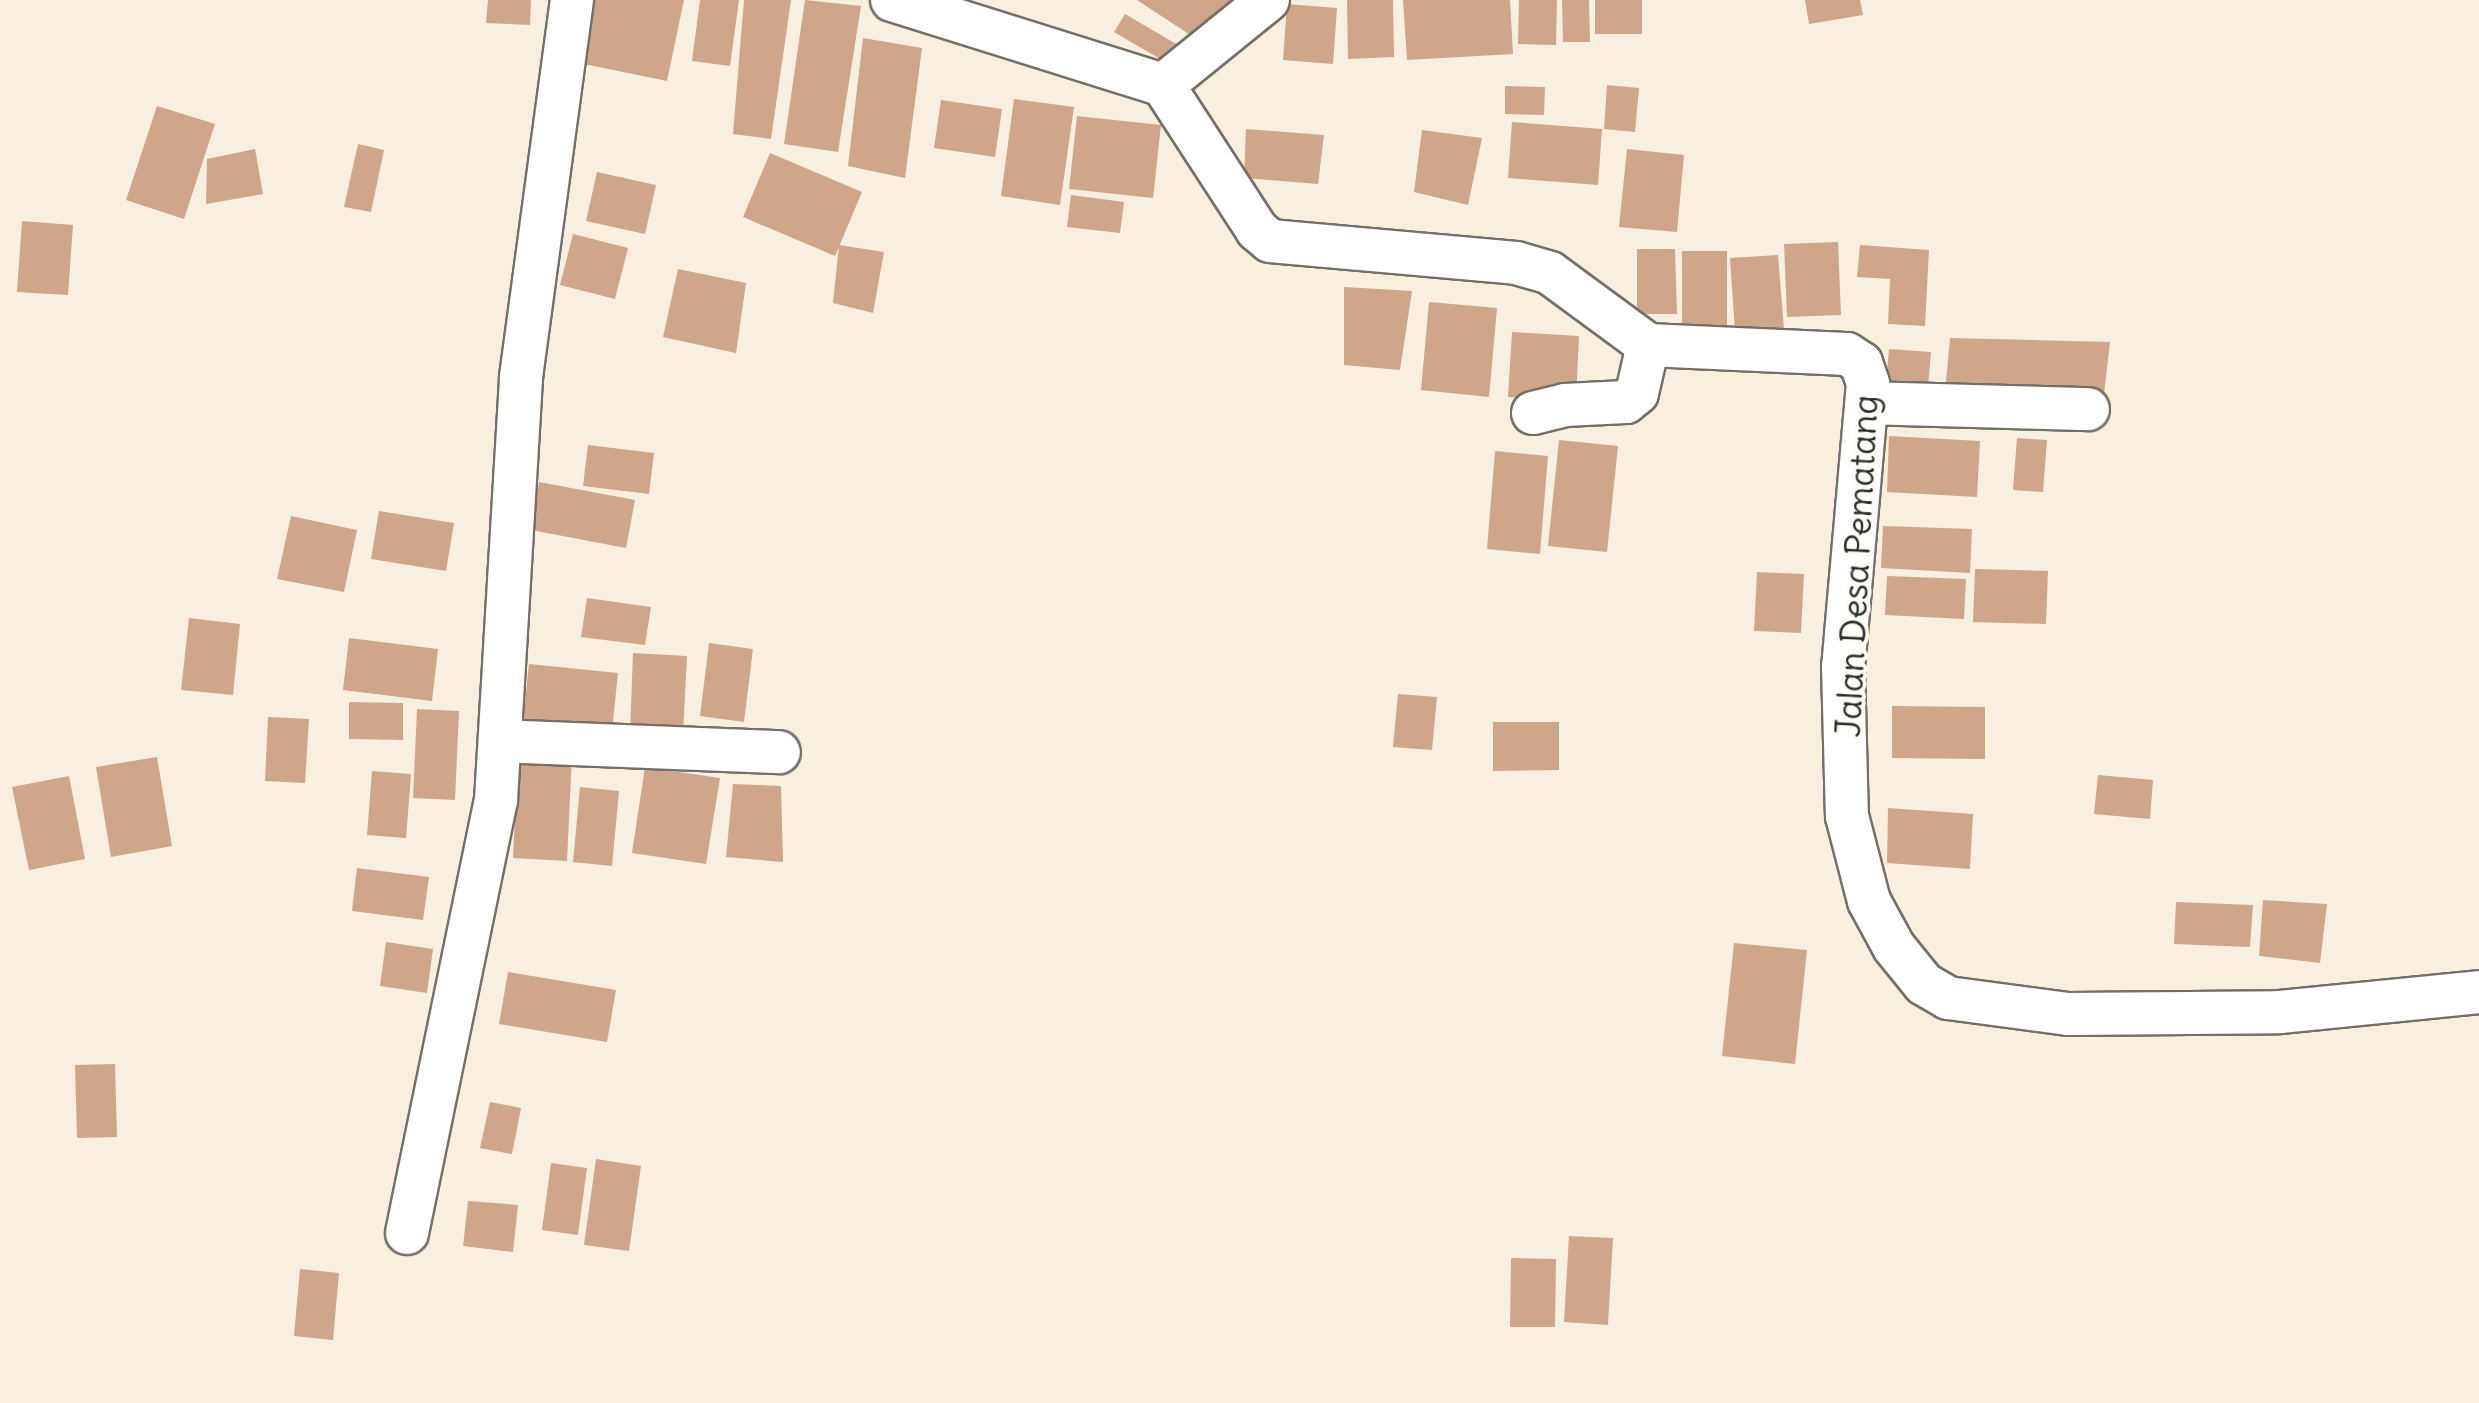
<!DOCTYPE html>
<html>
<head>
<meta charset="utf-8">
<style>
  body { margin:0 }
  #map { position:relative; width:2479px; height:1403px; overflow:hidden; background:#f8efde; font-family:Delius,sans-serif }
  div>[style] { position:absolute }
  .building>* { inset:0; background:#cfa689 }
  .roads { filter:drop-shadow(2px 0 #73706a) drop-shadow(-2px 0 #73706a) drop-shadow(0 2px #73706a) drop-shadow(0 -2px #73706a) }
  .street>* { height:42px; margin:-21px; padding:0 21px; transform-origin:21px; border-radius:21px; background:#fff }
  span { translate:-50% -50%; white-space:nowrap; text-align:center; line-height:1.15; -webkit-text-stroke:8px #fdfcf7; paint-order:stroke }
  .street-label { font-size:35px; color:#2b2b2b }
</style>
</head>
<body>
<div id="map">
  <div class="building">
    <div style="clip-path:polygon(488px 0,531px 0,530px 25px,486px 23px)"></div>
    <div style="clip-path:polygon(589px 0,684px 0,667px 81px,579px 63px)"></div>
    <div style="clip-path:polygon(700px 0,739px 0,730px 66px,692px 61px)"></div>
    <div style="clip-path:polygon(744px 0,791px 0,771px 139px,733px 134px)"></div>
    <div style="clip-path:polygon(805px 0,861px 6px,838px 152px,784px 144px)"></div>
    <div style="clip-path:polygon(1137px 0,1234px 0,1204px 44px)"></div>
    <div style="clip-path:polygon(1347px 0,1393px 0,1394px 57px,1348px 59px)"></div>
    <div style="clip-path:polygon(1403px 0,1510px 0,1513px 54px,1407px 60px)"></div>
    <div style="clip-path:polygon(1519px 0,1557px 0,1556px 45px,1518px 44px)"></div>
    <div style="clip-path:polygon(1562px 0,1589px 0,1590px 42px,1563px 42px)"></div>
    <div style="clip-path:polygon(1595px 0,1642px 0,1642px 34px,1595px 34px)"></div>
    <div style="clip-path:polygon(1805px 0,1860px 0,1863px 15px,1809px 24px)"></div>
    <div style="clip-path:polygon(1287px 4px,1337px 8px,1333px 64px,1283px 60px)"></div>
    <div style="clip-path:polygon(1125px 14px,1178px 45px,1167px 63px,1114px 32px)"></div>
    <div style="clip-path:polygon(863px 38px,922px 48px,905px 178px,848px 166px)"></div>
    <div style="clip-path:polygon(1607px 85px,1639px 88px,1635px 132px,1604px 129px)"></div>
    <div style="clip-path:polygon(1505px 86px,1545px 87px,1544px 115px,1505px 114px)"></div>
    <div style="clip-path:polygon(1014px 99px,1074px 107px,1060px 205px,1001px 196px)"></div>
    <div style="clip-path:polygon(941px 100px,1002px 109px,995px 157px,934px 148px)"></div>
    <div style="clip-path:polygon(157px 106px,215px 124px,184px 219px,126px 200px)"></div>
    <div style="clip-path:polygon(1077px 116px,1161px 125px,1153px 198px,1069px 189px)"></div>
    <div style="clip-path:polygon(1512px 122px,1602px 129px,1598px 185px,1508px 178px)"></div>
    <div style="clip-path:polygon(1246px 129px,1324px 135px,1318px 184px,1244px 178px)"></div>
    <div style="clip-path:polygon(1422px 130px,1482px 138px,1468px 205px,1414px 192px)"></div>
    <div style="clip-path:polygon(358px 144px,384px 150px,371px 212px,344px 207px)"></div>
    <div style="clip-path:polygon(255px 149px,263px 194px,206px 204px,207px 159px)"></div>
    <div style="clip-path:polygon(1627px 149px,1684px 155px,1677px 232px,1619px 227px)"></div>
    <div style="clip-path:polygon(770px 153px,862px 192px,835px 256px,743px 217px)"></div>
    <div style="clip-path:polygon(597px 172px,656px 185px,645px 234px,586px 221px)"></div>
    <div style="clip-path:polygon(1071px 195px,1124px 202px,1120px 233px,1067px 227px)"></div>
    <div style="clip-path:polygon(22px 221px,73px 225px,68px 295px,17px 292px)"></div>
    <div style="clip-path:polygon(573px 234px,628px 248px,615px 299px,560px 285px)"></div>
    <div style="clip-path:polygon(1838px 242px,1841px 315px,1787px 317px,1784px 244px)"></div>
    <div style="clip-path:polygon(839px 245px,884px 252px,873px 313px,833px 303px)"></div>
    <div style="clip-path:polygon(1860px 245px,1929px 250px,1925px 326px,1888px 324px,1890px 279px,1857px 277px)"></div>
    <div style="clip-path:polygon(1637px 249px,1675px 249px,1677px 314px,1637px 314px)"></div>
    <div style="clip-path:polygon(1682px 251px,1727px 251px,1727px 327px,1682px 327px)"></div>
    <div style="clip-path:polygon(1778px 255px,1784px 329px,1735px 332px,1730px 258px)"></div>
    <div style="clip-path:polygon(678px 269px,746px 283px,736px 353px,663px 337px)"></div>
    <div style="clip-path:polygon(1344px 287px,1412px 291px,1400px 370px,1344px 365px)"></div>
    <div style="clip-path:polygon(1429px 302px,1497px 308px,1489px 397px,1421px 390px)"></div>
    <div style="clip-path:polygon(1512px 332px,1579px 336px,1576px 400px,1508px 397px)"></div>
    <div style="clip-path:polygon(1950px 338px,2110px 342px,2103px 403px,1945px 393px)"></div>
    <div style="clip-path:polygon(1889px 349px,1931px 352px,1927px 398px,1885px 394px)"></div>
    <div style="clip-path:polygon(1889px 436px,1980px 441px,1977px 497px,1887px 492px)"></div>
    <div style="clip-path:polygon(2017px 438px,2047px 440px,2043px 492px,2013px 490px)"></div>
    <div style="clip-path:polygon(1559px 440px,1618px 446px,1607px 552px,1548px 546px)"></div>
    <div style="clip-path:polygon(588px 445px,654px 453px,649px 494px,583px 486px)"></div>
    <div style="clip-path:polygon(1495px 451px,1548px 456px,1540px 554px,1487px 549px)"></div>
    <div style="clip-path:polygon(539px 482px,635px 500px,626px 548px,531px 530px)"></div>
    <div style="clip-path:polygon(379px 511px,454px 523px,446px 571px,371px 559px)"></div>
    <div style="clip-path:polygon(291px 516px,357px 530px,344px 592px,277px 579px)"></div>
    <div style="clip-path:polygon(1883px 526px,1972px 529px,1970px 573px,1881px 568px)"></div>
    <div style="clip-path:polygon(1975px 569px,2048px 571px,2046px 624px,1973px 622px)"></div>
    <div style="clip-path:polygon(1757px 572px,1804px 574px,1801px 633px,1754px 631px)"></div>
    <div style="clip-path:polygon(1887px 576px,1966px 579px,1964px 619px,1885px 615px)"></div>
    <div style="clip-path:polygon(587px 598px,651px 607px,645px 645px,581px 637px)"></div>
    <div style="clip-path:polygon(189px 618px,240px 624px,233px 695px,181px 690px)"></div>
    <div style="clip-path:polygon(349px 638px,438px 649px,432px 701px,343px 690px)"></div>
    <div style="clip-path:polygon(709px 643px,753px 649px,744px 722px,700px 716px)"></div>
    <div style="clip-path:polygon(633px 653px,687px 656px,683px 735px,630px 732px)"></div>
    <div style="clip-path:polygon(529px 664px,618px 673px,611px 740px,522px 732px)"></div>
    <div style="clip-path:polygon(1398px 694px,1437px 697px,1432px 750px,1393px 747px)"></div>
    <div style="clip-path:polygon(349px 702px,403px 703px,403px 740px,349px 739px)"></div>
    <div style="clip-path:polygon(1892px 706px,1985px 707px,1985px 759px,1892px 758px)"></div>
    <div style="clip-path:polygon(417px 709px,459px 711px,455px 800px,413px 798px)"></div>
    <div style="clip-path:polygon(268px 717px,309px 719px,305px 783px,265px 781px)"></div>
    <div style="clip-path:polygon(1493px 722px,1559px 722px,1559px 770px,1493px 771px)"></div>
    <div style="clip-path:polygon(518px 753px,572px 756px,567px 861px,513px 858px)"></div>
    <div style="clip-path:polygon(157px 757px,172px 846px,111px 857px,96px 767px)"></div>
    <div style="clip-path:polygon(645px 767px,720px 778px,706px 864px,632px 853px)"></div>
    <div style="clip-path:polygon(372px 771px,411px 774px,406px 838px,367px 835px)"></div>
    <div style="clip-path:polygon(2098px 775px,2153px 780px,2150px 819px,2094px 814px)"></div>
    <div style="clip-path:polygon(69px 776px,85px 859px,29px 870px,12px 787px)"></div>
    <div style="clip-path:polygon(733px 784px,781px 786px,783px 862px,726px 857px)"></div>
    <div style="clip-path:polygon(580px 787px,619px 791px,612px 866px,573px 862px)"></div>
    <div style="clip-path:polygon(1888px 808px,1973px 814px,1970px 869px,1887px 863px)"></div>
    <div style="clip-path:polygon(357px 868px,429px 877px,423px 920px,352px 911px)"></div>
    <div style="clip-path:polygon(2263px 900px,2327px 904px,2320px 963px,2259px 956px)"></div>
    <div style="clip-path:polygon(2176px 902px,2253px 905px,2250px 947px,2174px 944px)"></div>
    <div style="clip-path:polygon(386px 942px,433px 949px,427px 993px,380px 986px)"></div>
    <div style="clip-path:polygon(1734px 943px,1807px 950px,1795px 1064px,1722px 1056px)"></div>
    <div style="clip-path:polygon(508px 972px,616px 990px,607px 1042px,499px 1024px)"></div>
    <div style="clip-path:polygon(115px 1064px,117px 1137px,77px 1138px,75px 1065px)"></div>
    <div style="clip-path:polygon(490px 1102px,521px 1108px,512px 1154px,480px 1148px)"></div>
    <div style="clip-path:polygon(596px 1159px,641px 1166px,629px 1251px,584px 1245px)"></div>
    <div style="clip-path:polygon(551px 1163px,587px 1168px,578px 1235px,542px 1230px)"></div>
    <div style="clip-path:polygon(468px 1201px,518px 1205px,513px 1252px,463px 1246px)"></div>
    <div style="clip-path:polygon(1569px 1236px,1613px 1238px,1608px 1325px,1564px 1322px)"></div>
    <div style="clip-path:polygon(1511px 1258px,1556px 1259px,1555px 1327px,1510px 1327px)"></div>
    <div style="clip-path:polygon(300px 1269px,339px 1273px,333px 1340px,294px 1336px)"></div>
  </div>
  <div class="roads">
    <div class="street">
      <div style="left:892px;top:0;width:284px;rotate:17.4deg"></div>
      <div style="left:1163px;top:85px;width:173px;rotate:57deg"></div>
      <div style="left:1257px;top:230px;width:17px;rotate:40deg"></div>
      <div style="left:1270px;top:241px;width:247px;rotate:5.1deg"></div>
      <div style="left:1516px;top:263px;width:35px;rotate:16deg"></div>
      <div style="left:1550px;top:273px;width:122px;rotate:36.3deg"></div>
      <div style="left:1648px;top:345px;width:199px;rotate:2.6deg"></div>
      <div style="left:1847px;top:354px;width:17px;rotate:33deg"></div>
      <div style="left:1861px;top:363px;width:21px;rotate:71deg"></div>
      <div style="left:1868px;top:383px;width:284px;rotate:95deg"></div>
      <div style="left:1843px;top:666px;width:150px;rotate:88.5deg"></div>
      <div style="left:1847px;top:816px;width:88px;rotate:75.5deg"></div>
      <div style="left:1869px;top:901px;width:52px;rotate:61.5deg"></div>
      <div style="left:1894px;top:947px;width:48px;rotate:51deg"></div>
      <div style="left:1924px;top:984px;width:28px;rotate:30deg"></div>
      <div style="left:1948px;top:998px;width:121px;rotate:7.6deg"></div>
      <div style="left:2068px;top:1014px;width:212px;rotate:-0.5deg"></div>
      <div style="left:2280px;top:1012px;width:200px;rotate:-5.7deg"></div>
      <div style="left:1163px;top:85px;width:135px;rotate:-39deg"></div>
      <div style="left:1867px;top:403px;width:221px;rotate:1.6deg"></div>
      <div style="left:1533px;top:413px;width:33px;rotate:-14deg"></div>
      <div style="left:1565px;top:405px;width:61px;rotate:-2.8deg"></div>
      <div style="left:1626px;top:402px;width:14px;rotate:-39deg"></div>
      <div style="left:1637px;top:393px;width:49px;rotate:-77.1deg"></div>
      <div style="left:500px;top:741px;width:279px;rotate:2.3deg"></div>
      <div style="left:407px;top:1233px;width:442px;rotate:-78.4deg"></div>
      <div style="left:496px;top:800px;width:424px;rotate:-86.6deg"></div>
      <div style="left:521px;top:377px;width:380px;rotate:-82.3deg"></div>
    </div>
  </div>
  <div class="street-label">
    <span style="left:1856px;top:566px;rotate:-87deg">Jalan Desa Pematang</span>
  </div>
</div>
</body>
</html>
